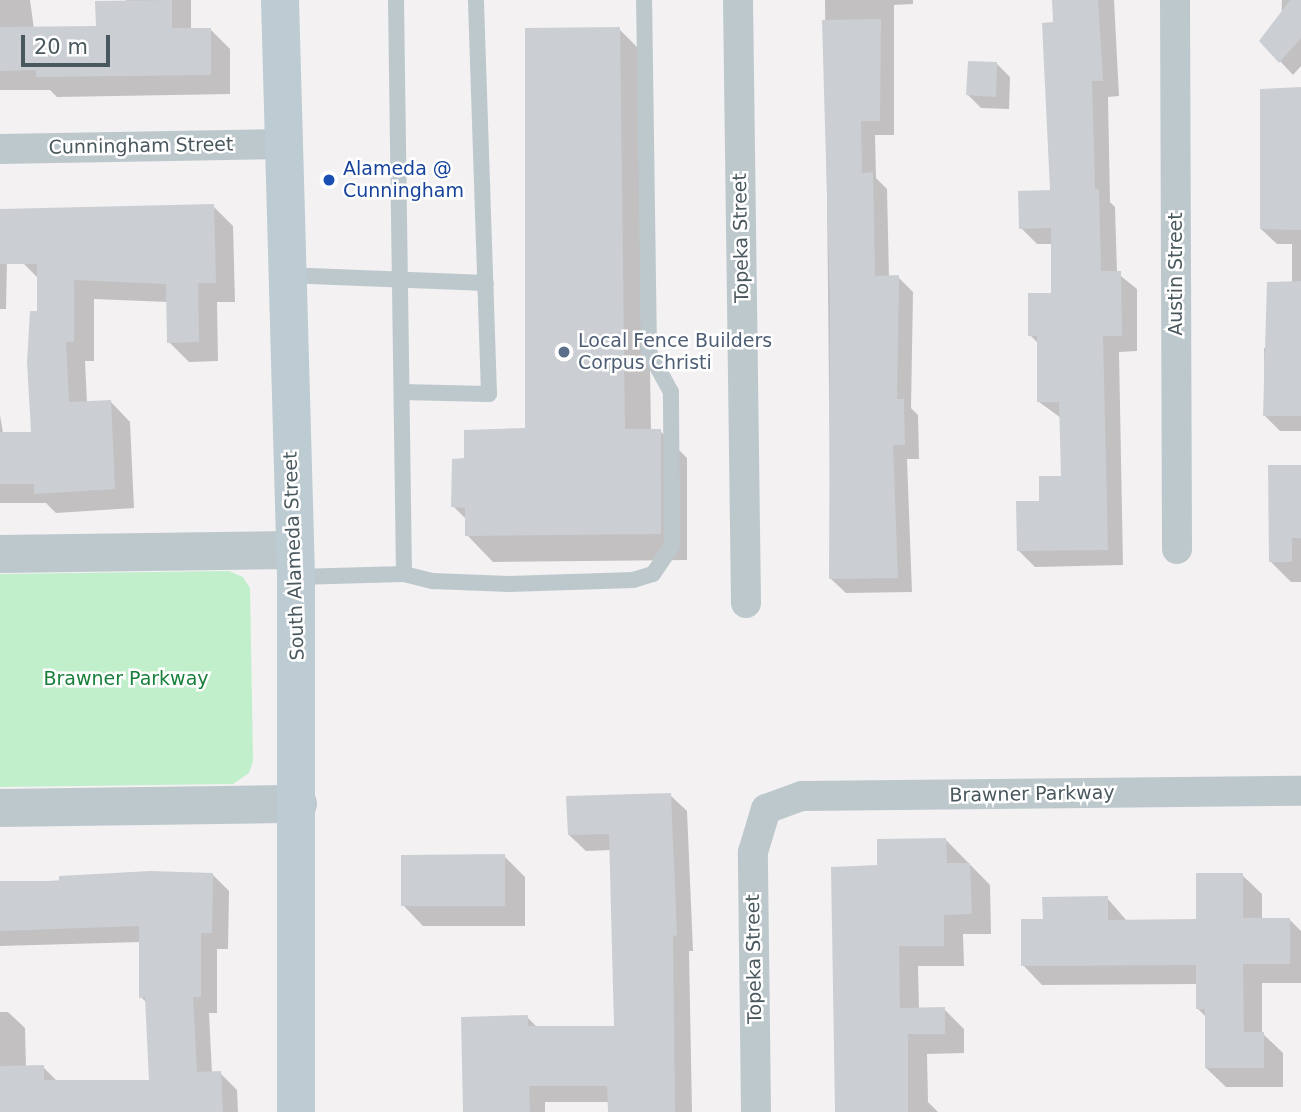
<!DOCTYPE html>
<html>
<head>
<meta charset="utf-8">
<style>
  body { margin:0 }
  #map { position:relative; width:1301px; height:1112px; overflow:hidden; background:#f3f1f2; font-family:"DejaVu Sans",sans-serif }
  div>[style] { position:absolute }
  .green>* { inset:0; background:#c1efcc }
  .shadow>* { inset:0; background:#0003 }
  .building>* { inset:0; background:#cbcfd3 }
  .service>* { height:16px; margin:-8px; padding:0 8px; transform-origin:8px; border-radius:8px; background:#bdc8cd }
  .minor>* { height:30px; margin:-15px; padding:0 15px; transform-origin:15px; border-radius:15px; background:#bdc8cd }
  .tertiary>* { height:38px; margin:-19px; padding:0 19px; transform-origin:19px; border-radius:19px; background:#bdc8cd }
  .secondary>* { height:38px; margin:-19px; padding:0 19px; transform-origin:19px; border-radius:19px; background:#bdcbd2 }
  .dots>* { width:19px; height:19px; translate:-50% -50%; box-sizing:border-box; border:4px solid #fff; border-radius:50% }
  span { translate:-50% -50%; white-space:nowrap; text-align:center; line-height:1.15; -webkit-text-stroke:5px #fff; paint-order:stroke }
  .street-label { font-size:19px; color:#49585e }
  .transit-label { font-size:19px; color:#164399 }
  .left { translate:0 -50%; text-align:left }
  .service-label { font-size:19px; color:#4e5e75 }
  .park-label { font-size:19px; color:#19803c }
  .scale { position:absolute; left:21px; top:35px; width:89px; height:32px; box-sizing:border-box; border:4px solid #49585e; border-top:0; padding-left:9px; font-size:21px; line-height:24px; white-space:nowrap; color:#49585e; -webkit-text-stroke:5px #fff; paint-order:stroke }
</style>
</head>
<body>
<div id="map">
  <div class="green">
    <div style="clip-path:polygon(229px 571px,243px 577px,250px 588px,253px 761px,249px 773px,233px 784px,0 787px,0 574px)"></div>
  </div>
  <div class="shadow">
    <div style="clip-path:polygon(0 0,30px 0,34px 29px,97px 28px,127px 0,191px 0,191px 29px,210px 29px,230px 49px,230px 94px,57px 97px,50px 90px,0 90px)"></div>
    <div style="clip-path:polygon(825px 0,913px 0,913px 4px,894px 5px,894px 135px,875px 135px,876px 178px,887px 189px,889px 277px,898px 277px,913px 292px,911px 408px,918px 415px,919px 459px,907px 459px,912px 592px,846px 593px,831px 579px)"></div>
    <div style="clip-path:polygon(1054px 0,1114px 0,1119px 96px,1108px 97px,1110px 202px,1115px 207px,1117px 273px,1137px 289px,1137px 351px,1119px 352px,1123px 565px,1035px 567px,1019px 551px,1040px 503px,1063px 478px,1061px 418px,1039px 402px,1039px 344px,1030px 335px,1053px 295px,1053px 244px,1037px 244px,1021px 228px,1052px 192px)"></div>
    <div style="clip-path:polygon(1282px 0,1301px 0,1301px 66px,1293px 75px,1280px 61px)"></div>
    <div style="clip-path:polygon(619px 29px,645px 55px,651px 431px,660px 431px,687px 458px,687px 560px,493px 562px,467px 535px,467px 520px,453px 506px,465px 460px,527px 429px)"></div>
    <div style="clip-path:polygon(997px 64px,1010px 77px,1009px 109px,981px 108px,968px 95px)"></div>
    <div style="clip-path:polygon(1301px 89px,1301px 431px,1280px 431px,1265px 416px,1264px 348px,1269px 348px,1292px 283px,1292px 244px,1277px 244px,1261px 229px)"></div>
    <div style="clip-path:polygon(213px 206px,233px 226px,235px 302px,217px 302px,218px 361px,189px 362px,169px 342px,168px 302px,94px 299px,94px 361px,85px 361px,87px 403px,111px 402px,130px 422px,134px 508px,56px 513px,46px 503px,0 503px,0 415px,3px 433px,33px 433px,39px 279px,23px 263px,7px 260px,6px 309px,0 309px,0 210px)"></div>
    <div style="clip-path:polygon(1301px 467px,1301px 582px,1291px 582px,1270px 561px)"></div>
    <div style="clip-path:polygon(670px 795px,687px 811px,693px 951px,689px 951px,692px 1112px,609px 1112px,609px 1102px,545px 1102px,545px 1112px,465px 1112px,527px 1017px,538px 1028px,615px 1028px,611px 850px,586px 851px,569px 835px)"></div>
    <div style="clip-path:polygon(945px 839px,990px 885px,991px 934px,963px 934px,964px 966px,918px 966px,919px 1009px,944px 1009px,964px 1029px,964px 1053px,927px 1054px,928px 1102px,938px 1112px,837px 1112px,879px 867px)"></div>
    <div style="clip-path:polygon(504px 856px,525px 877px,525px 926px,423px 926px,403px 905px)"></div>
    <div style="clip-path:polygon(212px 874px,229px 891px,228px 949px,217px 949px,217px 1013px,209px 1013px,212px 1073px,220px 1073px,237px 1090px,238px 1112px,0 1112px,0 1012px,8px 1012px,25px 1028px,26px 1067px,43px 1067px,58px 1082px,151px 1082px,147px 1003px,141px 997px,141px 942px,0 946px,0 883px)"></div>
    <div style="clip-path:polygon(1242px 875px,1262px 894px,1262px 920px,1290px 920px,1301px 931px,1301px 983px,1262px 983px,1262px 1033px,1283px 1053px,1283px 1087px,1226px 1087px,1206px 1068px,1206px 1017px,1198px 1009px,1198px 984px,1042px 985px,1023px 965px,1044px 921px,1107px 898px,1127px 921px,1198px 920px)"></div>
  </div>
  <div class="building">
    <div style="clip-path:polygon(172px 0,172px 28px,211px 28px,211px 75px,36px 77px,36px 70px,0 71px,0 27px,96px 26px,95px 1px)"></div>
    <div style="clip-path:polygon(1052px 0,1098px 0,1103px 81px,1092px 81px,1095px 189px,1099px 189px,1101px 271px,1121px 271px,1122px 336px,1103px 336px,1108px 550px,1017px 551px,1016px 501px,1039px 501px,1039px 476px,1061px 476px,1059px 402px,1037px 402px,1037px 336px,1028px 336px,1028px 293px,1051px 293px,1051px 228px,1019px 229px,1018px 191px,1050px 190px,1042px 23px,1053px 22px)"></div>
    <div style="clip-path:polygon(1290px 0,1301px 0,1301px 38px,1279px 63px,1259px 41px)"></div>
    <div style="clip-path:polygon(881px 19px,880px 121px,861px 121px,862px 173px,873px 172px,875px 276px,899px 275px,897px 399px,904px 399px,905px 445px,893px 445px,898px 578px,829px 579px,830px 303px,822px 20px)"></div>
    <div style="clip-path:polygon(620px 27px,625px 429px,661px 429px,661px 534px,465px 536px,465px 508px,451px 507px,452px 459px,464px 458px,464px 430px,525px 428px,525px 28px)"></div>
    <div style="clip-path:polygon(968px 61px,997px 62px,996px 97px,966px 95px)"></div>
    <div style="clip-path:polygon(1301px 87px,1301px 230px,1260px 229px,1260px 89px)"></div>
    <div style="clip-path:polygon(214px 204px,216px 283px,198px 283px,199px 342px,167px 343px,166px 284px,74px 280px,74px 342px,66px 342px,69px 402px,111px 400px,115px 489px,34px 494px,34px 484px,0 484px,0 432px,31px 432px,27px 362px,30px 311px,37px 311px,37px 264px,0 264px,0 209px)"></div>
    <div style="clip-path:polygon(1301px 281px,1301px 416px,1263px 416px,1267px 282px)"></div>
    <div style="clip-path:polygon(1268px 465px,1301px 465px,1301px 538px,1292px 538px,1292px 562px,1269px 562px)"></div>
    <div style="clip-path:polygon(671px 793px,677px 935px,673px 936px,675px 1112px,608px 1112px,607px 1086px,529px 1086px,530px 1112px,463px 1112px,461px 1017px,528px 1015px,528px 1026px,614px 1026px,609px 834px,568px 835px,566px 796px)"></div>
    <div style="clip-path:polygon(946px 838px,947px 863px,970px 863px,972px 914px,944px 915px,944px 946px,899px 946px,900px 1008px,945px 1007px,945px 1034px,908px 1034px,908px 1112px,835px 1112px,831px 867px,877px 865px,877px 839px)"></div>
    <div style="clip-path:polygon(505px 854px,505px 906px,401px 906px,401px 855px)"></div>
    <div style="clip-path:polygon(150px 871px,213px 873px,212px 933px,201px 933px,201px 997px,193px 997px,197px 1072px,221px 1071px,223px 1112px,0 1112px,0 1066px,44px 1065px,44px 1080px,149px 1080px,145px 997px,139px 998px,139px 926px,0 931px,0 881px,59px 881px,59px 876px)"></div>
    <div style="clip-path:polygon(1196px 873px,1243px 873px,1243px 918px,1290px 918px,1290px 964px,1243px 964px,1244px 1032px,1264px 1032px,1264px 1068px,1205px 1068px,1205px 1009px,1196px 1009px,1196px 965px,1021px 966px,1021px 919px,1043px 919px,1042px 897px,1108px 896px,1108px 920px,1196px 919px)"></div>
  </div>
  <div class="service">
    <div style="left:285px;top:275px;width:201px;rotate:2.3deg"></div>
    <div style="left:402px;top:392px;width:87px;rotate:1.3deg"></div>
    <div style="left:489px;top:394px;width:394px;rotate:-91.9deg"></div>
    <div style="left:404px;top:574px;width:30px;rotate:14deg"></div>
    <div style="left:433px;top:581px;width:76px;rotate:2.3deg"></div>
    <div style="left:509px;top:584px;width:124px;rotate:-1.8deg"></div>
    <div style="left:633px;top:580px;width:21px;rotate:-17deg"></div>
    <div style="left:653px;top:574px;width:34px;rotate:-56deg"></div>
    <div style="left:672px;top:546px;width:154px;rotate:-90.4deg"></div>
    <div style="left:671px;top:392px;width:46px;rotate:-118.8deg"></div>
    <div style="left:649px;top:352px;width:352px;rotate:-90.8deg"></div>
    <div style="left:296px;top:577px;width:108px;rotate:-1.6deg"></div>
    <div style="left:404px;top:574px;width:574px;rotate:-90.8deg"></div>
  </div>
  <div class="minor">
    <div style="left:738px;top:0;width:603px;rotate:89.24deg"></div>
    <div style="left:1175px;top:0;width:549px;rotate:89.79deg"></div>
    <div style="left:0;top:149px;width:283px;rotate:-1deg"></div>
    <div style="left:756px;top:1112px;width:260px;rotate:-90.7deg"></div>
    <div style="left:753px;top:852px;width:45px;rotate:-73.2deg"></div>
    <div style="left:766px;top:809px;width:38px;rotate:-20deg"></div>
    <div style="left:802px;top:796px;width:499px;rotate:-0.6deg"></div>
  </div>
  <div class="tertiary">
    <div style="left:0;top:554px;width:294px;rotate:-0.8deg"></div>
    <div style="left:0;top:808px;width:298px;rotate:-0.8deg"></div>
  </div>
  <div class="secondary">
    <div style="left:280px;top:0;width:577px;rotate:88.41deg"></div>
    <div style="left:296px;top:577px;width:535px;rotate:90deg"></div>
  </div>
  <div class="dots">
    <div style="left:329px;top:180px;background:#1a4fb4"></div>
    <div style="left:564px;top:352px;background:#5c6f8a"></div>
  </div>
  <div class="street-label">
    <span style="left:141px;top:146px;rotate:-1deg">Cunningham Street</span>
    <span style="left:741px;top:238px;rotate:-91deg">Topeka Street</span>
    <span style="left:1176px;top:274px;rotate:-90deg">Austin Street</span>
    <span style="left:294px;top:556px;rotate:-92deg">South Alameda Street</span>
    <span style="left:1032px;top:794px;rotate:-1deg">Brawner Parkway</span>
    <span style="left:754px;top:959px;rotate:-91deg">Topeka Street</span>
  </div>
  <div class="transit-label">
    <span class="left" style="left:343px;top:180px">Alameda @<br>Cunningham</span>
  </div>
  <div class="service-label">
    <span class="left" style="left:578px;top:352px">Local Fence Builders<br>Corpus Christi</span>
  </div>
  <div class="park-label">
    <span style="left:126px;top:679px">Brawner Parkway</span>
  </div>
  <div class="scale">20 m</div>
</div>
</body>
</html>
